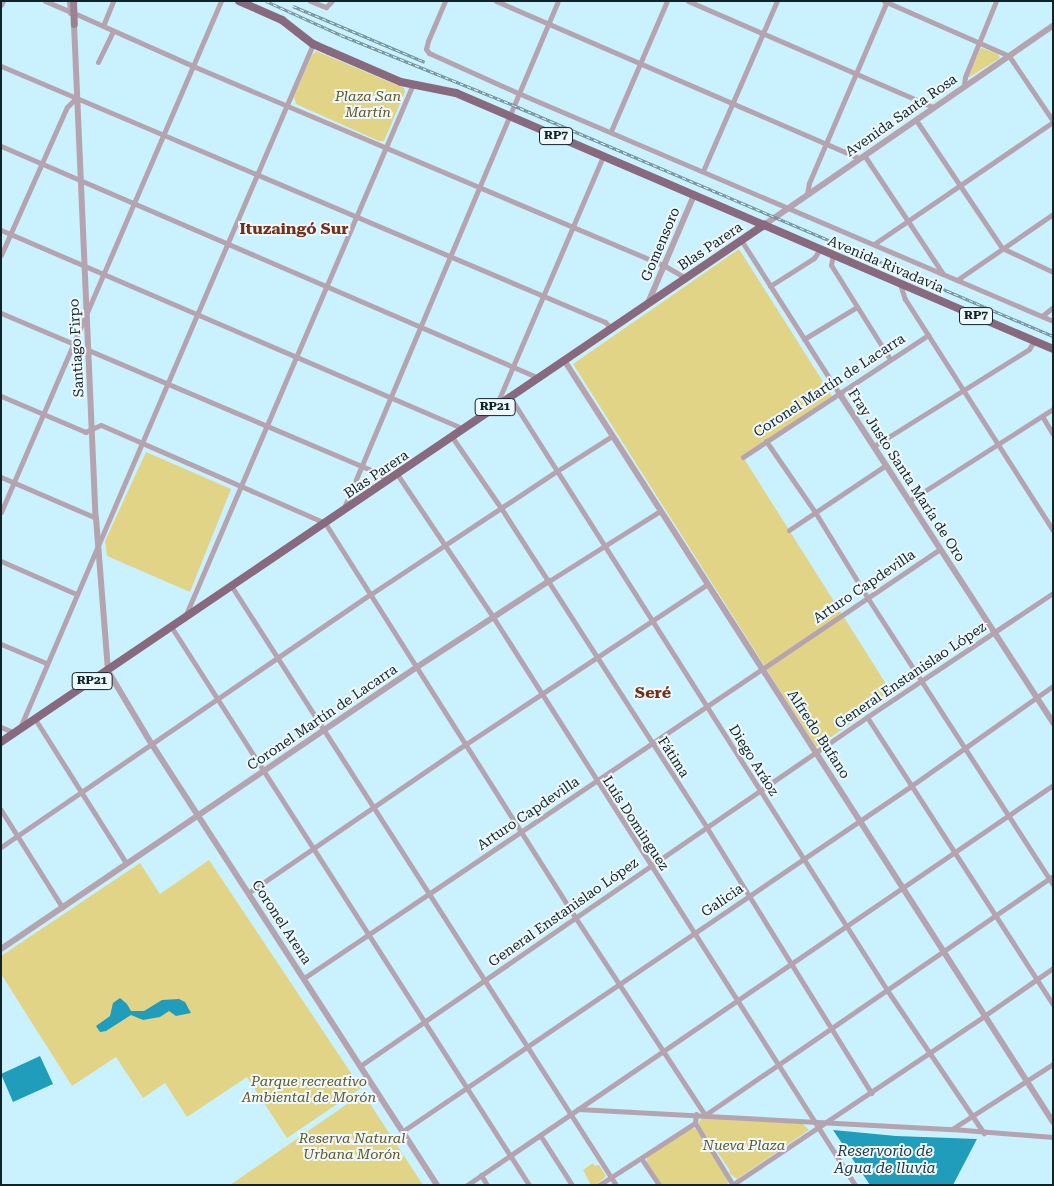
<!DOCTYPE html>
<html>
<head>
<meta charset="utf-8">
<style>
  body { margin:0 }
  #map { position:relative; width:1054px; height:1186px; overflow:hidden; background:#c9f2fe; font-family:"Roboto Serif",serif }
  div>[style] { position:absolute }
  .green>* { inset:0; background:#e2d486 }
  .water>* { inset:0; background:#1f9dbb }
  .minor>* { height:5px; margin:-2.5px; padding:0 2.5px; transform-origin:2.5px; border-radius:2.5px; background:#b5a4af }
  .tertiary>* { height:6px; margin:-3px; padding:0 3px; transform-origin:3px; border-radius:3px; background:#b5a4af }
  .secondary>* { height:7px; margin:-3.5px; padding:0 3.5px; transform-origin:3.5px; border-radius:3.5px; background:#9b8292 }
  .primary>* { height:8px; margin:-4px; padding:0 4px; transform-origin:4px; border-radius:4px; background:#88697d }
  .rail>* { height:3px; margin-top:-1.5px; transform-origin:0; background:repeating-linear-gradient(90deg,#eff9fc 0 4px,#6e8d96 0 8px); box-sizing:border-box; border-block:1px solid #6e8d96 }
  span { translate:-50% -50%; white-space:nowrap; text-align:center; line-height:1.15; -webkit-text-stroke:4px #eff9fc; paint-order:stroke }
  .shield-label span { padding:1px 4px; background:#eff9fc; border:1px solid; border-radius:4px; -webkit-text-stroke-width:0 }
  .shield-label { font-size:12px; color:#0f2329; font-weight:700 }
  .park-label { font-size:14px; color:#5f5627; font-style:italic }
  .street-label { font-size:14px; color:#0f2329 }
  .water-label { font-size:15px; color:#233c44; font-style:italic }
  .quarter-label { font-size:16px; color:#723019; font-weight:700 }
  .frame { position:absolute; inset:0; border:2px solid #0f2329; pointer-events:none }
</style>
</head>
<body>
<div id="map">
  <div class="green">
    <div style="clip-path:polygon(982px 48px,998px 54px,1000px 58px,968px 78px,980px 49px)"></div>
    <div style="clip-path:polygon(316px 51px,404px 88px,405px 92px,384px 141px,379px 141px,296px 104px,294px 97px,312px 55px)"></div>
    <div style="clip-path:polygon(739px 249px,832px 396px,743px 457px,893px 695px,816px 747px,573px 364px)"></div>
    <div style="clip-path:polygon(146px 452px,231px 489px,190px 592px,107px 556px,105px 541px)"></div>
    <div style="clip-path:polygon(209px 860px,361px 1088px,287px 1138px,247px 1077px,187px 1117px,165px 1083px,143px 1098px,116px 1057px,72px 1086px,1px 974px,1px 956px,140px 863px,160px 894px)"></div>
    <div style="clip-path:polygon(363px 1093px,423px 1185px,230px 1185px)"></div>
    <div style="clip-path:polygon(702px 1117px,803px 1124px,809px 1130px,737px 1179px,730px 1174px,729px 1169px,698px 1124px)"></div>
    <div style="clip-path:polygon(692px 1128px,696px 1129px,729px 1180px,727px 1185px,662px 1185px,647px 1162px,647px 1157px)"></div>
    <div style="clip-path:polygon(593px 1163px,595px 1166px,599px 1165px,606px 1176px,596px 1185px,591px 1185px,583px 1170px)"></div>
  </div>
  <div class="water">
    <div style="clip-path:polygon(120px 998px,127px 1004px,131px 1011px,144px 1011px,162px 1000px,179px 999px,185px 1002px,191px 1013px,176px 1016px,169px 1011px,160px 1017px,143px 1020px,131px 1015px,106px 1031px,100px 1032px,96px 1026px,110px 1016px,113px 1003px)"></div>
    <div style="clip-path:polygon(40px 1056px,53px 1084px,13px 1102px,1px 1074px)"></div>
    <div style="clip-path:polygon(833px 1130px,896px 1136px,977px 1139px,953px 1185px,870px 1185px)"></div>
  </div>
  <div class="minor">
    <div style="left:45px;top:1px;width:26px;rotate:23deg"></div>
    <div style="left:69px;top:1px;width:12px;rotate:85deg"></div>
    <div style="left:310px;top:1px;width:17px;rotate:21deg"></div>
    <div style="left:326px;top:7px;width:8px;rotate:-45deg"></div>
    <div style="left:445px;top:1px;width:43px;rotate:113deg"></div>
    <div style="left:428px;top:41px;width:8px;rotate:104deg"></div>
    <div style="left:426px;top:49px;width:5px;rotate:53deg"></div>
    <div style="left:429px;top:53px;width:98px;rotate:24.2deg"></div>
    <div style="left:518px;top:93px;width:582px;rotate:23.08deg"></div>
    <div style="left:496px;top:1px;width:395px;rotate:23.4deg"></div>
    <div style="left:688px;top:1px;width:267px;rotate:23.4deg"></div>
    <div style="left:884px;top:1px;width:137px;rotate:23.7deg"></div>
    <div style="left:1009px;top:56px;width:78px;rotate:55.9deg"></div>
    <div style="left:1px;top:5px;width:4px;rotate:-63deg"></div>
    <div style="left:74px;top:13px;width:130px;rotate:24deg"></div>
    <div style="left:193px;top:66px;width:513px;rotate:22.96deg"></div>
    <div style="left:665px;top:266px;width:24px;rotate:30deg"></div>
    <div style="left:103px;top:26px;width:27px;rotate:-68deg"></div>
    <div style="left:98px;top:62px;width:34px;rotate:-64deg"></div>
    <div style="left:1px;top:66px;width:656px;rotate:22.97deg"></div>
    <div style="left:605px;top:322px;width:8px;rotate:45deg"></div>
    <div style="left:964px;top:85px;width:8px;rotate:-83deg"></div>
    <div style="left:965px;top:77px;width:82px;rotate:-67.8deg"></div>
    <div style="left:916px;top:120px;width:154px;rotate:56.1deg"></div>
    <div style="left:1002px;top:248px;width:56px;rotate:25.2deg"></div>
    <div style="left:611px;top:131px;width:142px;rotate:-66.7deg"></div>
    <div style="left:1px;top:146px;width:586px;rotate:23.33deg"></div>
    <div style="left:864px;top:155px;width:143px;rotate:56.4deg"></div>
    <div style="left:703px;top:171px;width:185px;rotate:-66.5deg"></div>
    <div style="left:807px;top:194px;width:11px;rotate:-80deg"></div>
    <div style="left:809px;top:183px;width:198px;rotate:-66.8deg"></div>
    <div style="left:1px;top:230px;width:504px;rotate:23.26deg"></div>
    <div style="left:741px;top:240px;width:182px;rotate:57.4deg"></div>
    <div style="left:874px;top:244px;width:217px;rotate:-34.3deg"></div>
    <div style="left:833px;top:254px;width:11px;rotate:100deg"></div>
    <div style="left:831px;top:265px;width:111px;rotate:57.9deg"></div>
    <div style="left:1px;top:255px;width:162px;rotate:-66deg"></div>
    <div style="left:67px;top:107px;width:13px;rotate:-45deg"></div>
    <div style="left:957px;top:280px;width:116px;rotate:-34.5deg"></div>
    <div style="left:900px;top:284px;width:16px;rotate:72deg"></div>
    <div style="left:905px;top:299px;width:274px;rotate:57.4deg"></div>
    <div style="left:770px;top:286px;width:52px;rotate:-32.5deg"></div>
    <div style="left:814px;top:258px;width:11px;rotate:-56deg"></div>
    <div style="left:1px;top:313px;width:414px;rotate:23deg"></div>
    <div style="left:382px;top:475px;width:8px;rotate:60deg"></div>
    <div style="left:1042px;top:316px;width:14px;rotate:-39deg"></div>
    <div style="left:804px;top:339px;width:62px;rotate:-31.1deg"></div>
    <div style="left:1px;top:396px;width:92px;rotate:23deg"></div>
    <div style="left:510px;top:397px;width:703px;rotate:57.55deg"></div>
    <div style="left:887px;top:990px;width:173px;rotate:55.9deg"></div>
    <div style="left:496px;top:406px;width:272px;rotate:-66.8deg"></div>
    <div style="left:1042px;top:416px;width:21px;rotate:59deg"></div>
    <div style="left:85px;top:432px;width:17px;rotate:-24deg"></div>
    <div style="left:101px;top:425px;width:244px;rotate:23.6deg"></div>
    <div style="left:325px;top:523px;width:467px;rotate:57.6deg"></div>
    <div style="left:575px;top:917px;width:237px;rotate:56.7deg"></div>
    <div style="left:705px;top:1115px;width:422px;rotate:-34.5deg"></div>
    <div style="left:452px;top:437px;width:86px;rotate:55.4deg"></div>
    <div style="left:501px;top:508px;width:381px;rotate:57.2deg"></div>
    <div style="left:707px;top:828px;width:312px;rotate:58.2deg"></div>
    <div style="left:766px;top:441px;width:86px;rotate:55.4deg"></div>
    <div style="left:815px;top:512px;width:100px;rotate:58.5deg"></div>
    <div style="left:867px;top:597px;width:343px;rotate:57.1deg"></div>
    <div style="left:874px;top:446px;width:183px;rotate:-32deg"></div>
    <div style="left:1029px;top:349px;width:9px;rotate:-58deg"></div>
    <div style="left:743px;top:457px;width:222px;rotate:-33.4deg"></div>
    <div style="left:397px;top:474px;width:172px;rotate:56.1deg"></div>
    <div style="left:493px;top:617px;width:674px;rotate:57.49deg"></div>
    <div style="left:1px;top:477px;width:103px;rotate:23.3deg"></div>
    <div style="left:909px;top:501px;width:171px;rotate:-32.6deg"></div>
    <div style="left:343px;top:510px;width:553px;rotate:-67.1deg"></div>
    <div style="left:1px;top:512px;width:556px;rotate:-66.71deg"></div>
    <div style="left:789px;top:530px;width:117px;rotate:-33.8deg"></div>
    <div style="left:1px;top:561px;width:82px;rotate:23.7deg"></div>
    <div style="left:549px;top:581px;width:131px;rotate:-32.2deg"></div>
    <div style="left:232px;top:587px;width:711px;rotate:57.29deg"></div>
    <div style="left:184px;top:619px;width:582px;rotate:-66.83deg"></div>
    <div style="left:172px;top:628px;width:662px;rotate:57.34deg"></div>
    <div style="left:1px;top:644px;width:49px;rotate:22.9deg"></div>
    <div style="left:867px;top:717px;width:342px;rotate:57.1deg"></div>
    <div style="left:35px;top:719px;width:170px;rotate:57.7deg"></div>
    <div style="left:1px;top:727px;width:15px;rotate:23deg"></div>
    <div style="left:19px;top:730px;width:746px;rotate:-66.8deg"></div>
    <div style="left:1px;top:810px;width:115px;rotate:57.8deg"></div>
    <div style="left:1px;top:847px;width:448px;rotate:-34.4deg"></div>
    <div style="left:371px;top:594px;width:223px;rotate:-33.5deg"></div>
    <div style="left:557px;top:471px;width:65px;rotate:-32.5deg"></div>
    <div style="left:248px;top:893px;width:264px;rotate:-34.4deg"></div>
    <div style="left:466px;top:744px;width:290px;rotate:-33.5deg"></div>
    <div style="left:304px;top:978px;width:767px;rotate:-34deg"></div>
    <div style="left:360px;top:1066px;width:616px;rotate:-34.54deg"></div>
    <div style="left:867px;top:717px;width:224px;rotate:-33.7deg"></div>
    <div style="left:578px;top:1109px;width:375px;rotate:3.1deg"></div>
    <div style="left:952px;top:1129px;width:101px;rotate:4.5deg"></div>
    <div style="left:696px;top:1114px;width:9px;rotate:96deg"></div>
    <div style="left:695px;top:1123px;width:73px;rotate:58.5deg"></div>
    <div style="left:952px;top:1129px;width:120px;rotate:-32.8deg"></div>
    <div style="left:403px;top:1131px;width:614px;rotate:-34.18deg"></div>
    <div style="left:911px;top:786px;width:174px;rotate:-35.2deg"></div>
    <div style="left:540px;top:1135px;width:59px;rotate:57.4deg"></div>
    <div style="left:641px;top:1158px;width:32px;rotate:56deg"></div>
    <div style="left:481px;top:1175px;width:12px;rotate:59deg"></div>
    <div style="left:467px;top:1185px;width:710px;rotate:-34.32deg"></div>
    <div style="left:599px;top:1185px;width:114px;rotate:-32.9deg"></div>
    <div style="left:732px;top:1185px;width:303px;rotate:-33.8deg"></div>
    <div style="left:984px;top:1016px;width:84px;rotate:-34.8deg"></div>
  </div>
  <div class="tertiary">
    <div style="left:74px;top:24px;width:494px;rotate:87.5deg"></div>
    <div style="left:96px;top:518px;width:153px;rotate:85.5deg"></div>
    <div style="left:108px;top:671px;width:84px;rotate:59.2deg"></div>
    <div style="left:151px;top:743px;width:526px;rotate:57.09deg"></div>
    <div style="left:764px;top:225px;width:351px;rotate:-34.6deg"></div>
    <div style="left:648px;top:303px;width:117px;rotate:-66.9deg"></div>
    <div style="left:564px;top:360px;width:905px;rotate:57.31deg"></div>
    <div style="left:839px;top:393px;width:393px;rotate:57deg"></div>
    <div style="left:1px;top:949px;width:503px;rotate:-34.13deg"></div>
    <div style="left:417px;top:667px;width:158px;rotate:-33.1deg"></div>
  </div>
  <div class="secondary">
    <div style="left:73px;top:1px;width:23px;rotate:88deg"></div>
  </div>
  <div class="primary">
    <div style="left:239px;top:1px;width:47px;rotate:23.8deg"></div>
    <div style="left:282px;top:20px;width:39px;rotate:38deg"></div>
    <div style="left:313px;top:44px;width:17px;rotate:24deg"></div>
    <div style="left:329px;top:51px;width:78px;rotate:23.3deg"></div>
    <div style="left:401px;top:82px;width:56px;rotate:11.3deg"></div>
    <div style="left:456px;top:93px;width:650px;rotate:23.21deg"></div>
    <div style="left:1px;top:742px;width:922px;rotate:-34.12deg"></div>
  </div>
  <div class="rail">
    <div style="left:266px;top:1px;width:82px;rotate:24.4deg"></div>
    <div style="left:341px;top:35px;width:186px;rotate:22.1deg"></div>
    <div style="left:513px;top:105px;width:587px;rotate:23.16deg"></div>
    <div style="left:293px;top:6px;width:143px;rotate:23deg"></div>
  </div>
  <div class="shield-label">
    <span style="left:556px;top:136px">RP7</span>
    <span style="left:976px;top:316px">RP7</span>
    <span style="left:495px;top:407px">RP21</span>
    <span style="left:92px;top:681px">RP21</span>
  </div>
  <div class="park-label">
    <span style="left:368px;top:104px">Plaza San<br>Martín</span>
    <span style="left:309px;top:1089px">Parque recreativo<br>Ambiental de Morón</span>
    <span style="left:352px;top:1146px">Reserva Natural<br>Urbana Morón</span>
    <span style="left:744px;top:1145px">Nueva Plaza</span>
  </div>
  <div class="street-label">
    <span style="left:901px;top:115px;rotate:-35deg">Avenida Santa Rosa</span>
    <span style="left:660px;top:244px;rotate:-67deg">Gomensoro</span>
    <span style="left:710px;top:246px;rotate:-34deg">Blas Parera</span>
    <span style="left:886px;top:264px;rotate:23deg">Avenida Rivadavia</span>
    <span style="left:76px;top:348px;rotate:-93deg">Santiago Firpo</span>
    <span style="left:829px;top:385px;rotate:-33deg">Coronel Martín de Lacarra</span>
    <span style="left:376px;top:474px;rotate:-34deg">Blas Parera</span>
    <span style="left:907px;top:475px;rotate:57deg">Fray Justo Santa María de Oro</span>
    <span style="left:864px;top:586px;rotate:-34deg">Arturo Capdevilla</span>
    <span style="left:910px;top:675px;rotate:-34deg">General Enstanislao López</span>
    <span style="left:322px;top:717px;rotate:-34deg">Coronel Martín de Lacarra</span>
    <span style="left:819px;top:734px;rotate:57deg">Alfredo Bufano</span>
    <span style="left:674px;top:757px;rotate:57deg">Fátima</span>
    <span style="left:754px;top:760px;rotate:58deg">Diego Aráoz</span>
    <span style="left:528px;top:813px;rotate:-34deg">Arturo Capdevilla</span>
    <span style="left:636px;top:823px;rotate:57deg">Luís Dominguez</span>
    <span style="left:722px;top:900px;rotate:-34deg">Galicia</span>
    <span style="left:563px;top:912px;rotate:-35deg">General Enstanislao López</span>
    <span style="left:282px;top:922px;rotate:57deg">Coronel Arena</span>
  </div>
  <div class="water-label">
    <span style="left:885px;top:1160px">Reservorio de<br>Agua de lluvia</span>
  </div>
  <div class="quarter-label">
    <span style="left:294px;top:229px">Ituzaingó Sur</span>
    <span style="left:653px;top:693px">Seré</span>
  </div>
  <div class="frame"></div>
</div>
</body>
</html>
